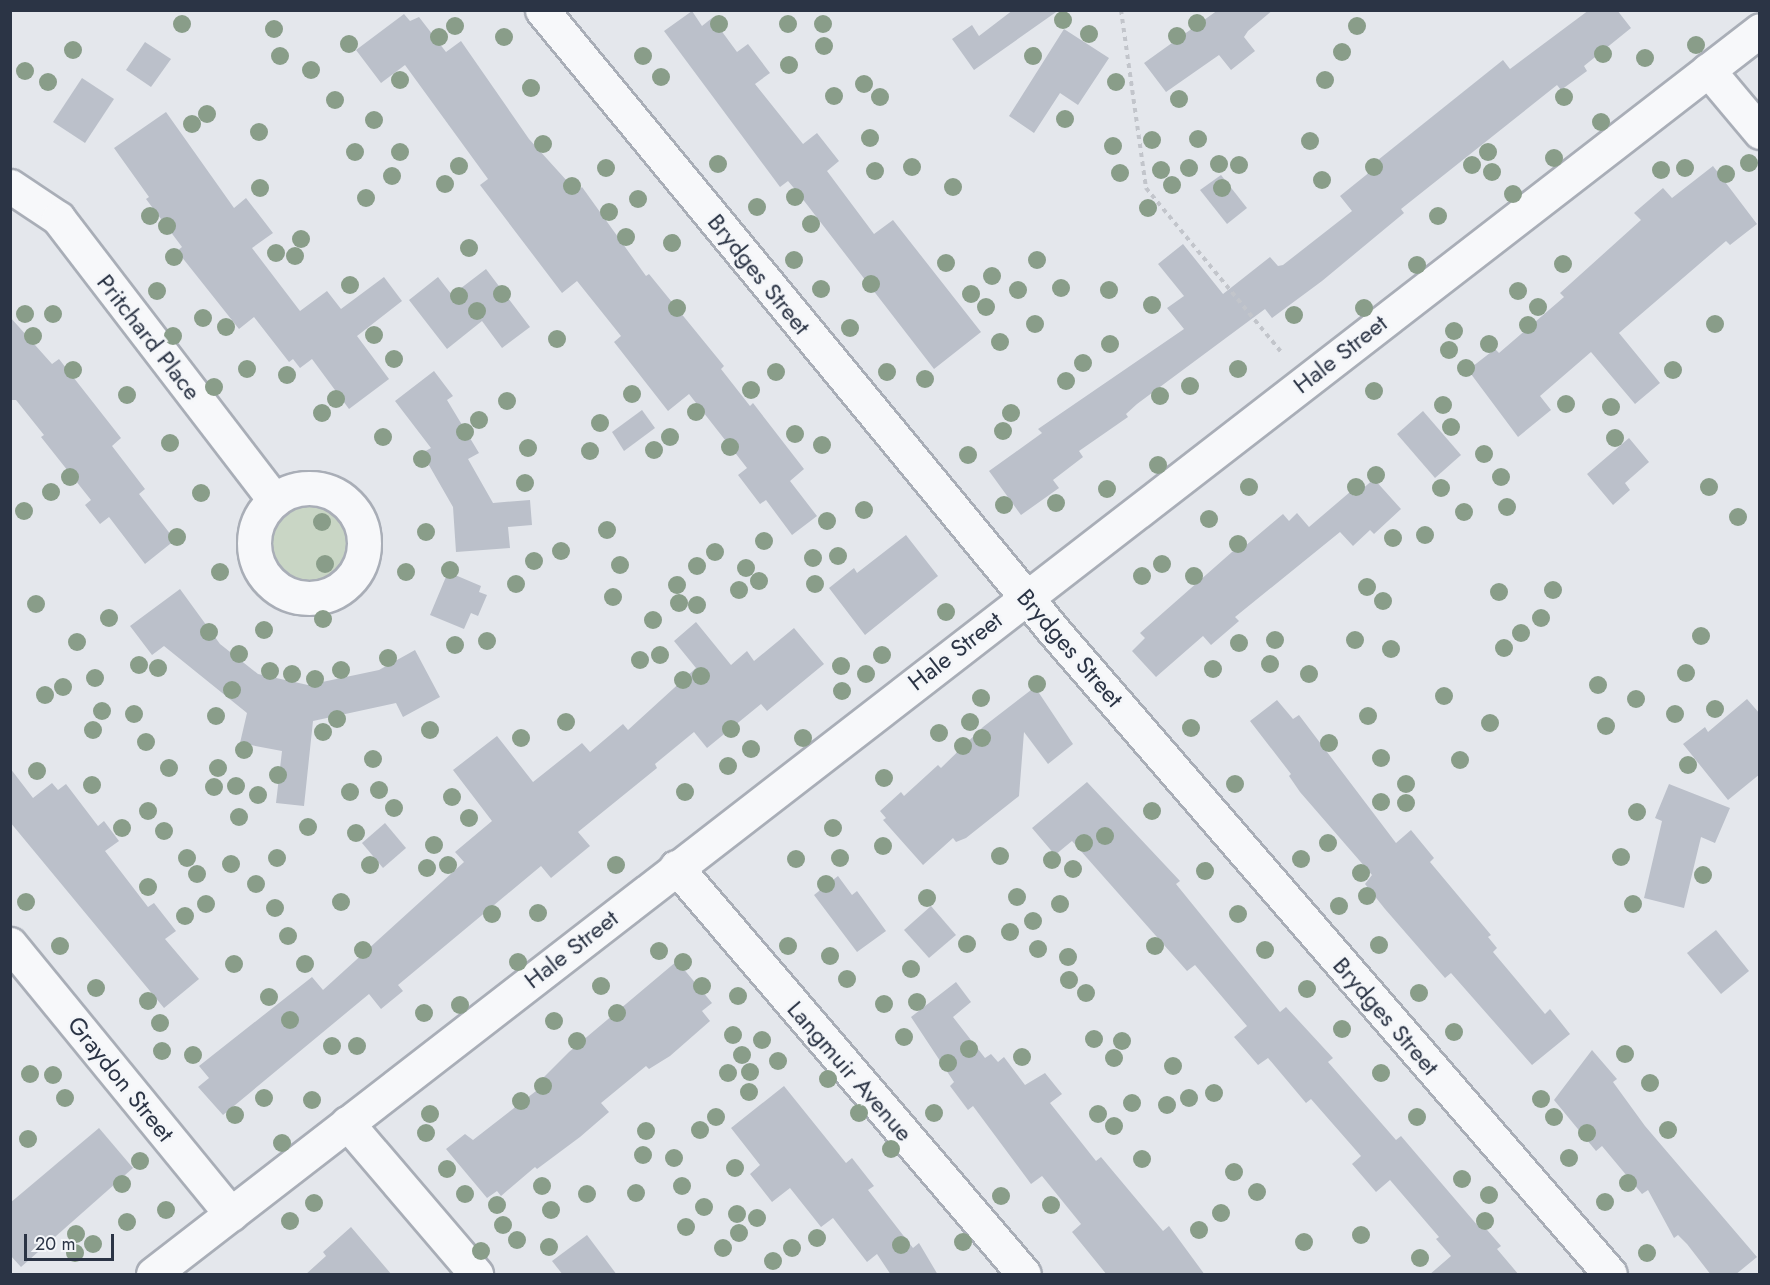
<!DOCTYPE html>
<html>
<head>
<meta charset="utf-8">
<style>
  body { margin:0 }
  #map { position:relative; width:1770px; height:1285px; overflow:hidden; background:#e4e7ec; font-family:Jost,sans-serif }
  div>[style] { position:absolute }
  .green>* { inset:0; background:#c9d6c5 }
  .round { border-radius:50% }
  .building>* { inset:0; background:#bbc0ca }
  .path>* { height:4px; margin-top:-2px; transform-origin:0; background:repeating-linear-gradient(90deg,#c2c5cb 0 4.5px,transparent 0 9px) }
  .roads { filter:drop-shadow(2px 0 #a9aeb7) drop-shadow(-2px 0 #a9aeb7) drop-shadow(0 2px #a9aeb7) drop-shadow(0 -2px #a9aeb7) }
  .minor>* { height:33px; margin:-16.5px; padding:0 16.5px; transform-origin:16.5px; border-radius:16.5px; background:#f7f8fa }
  .minor>.ring { margin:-16.5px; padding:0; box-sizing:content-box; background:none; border:33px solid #f7f8fa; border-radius:50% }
  .trees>* { width:18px; height:18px; margin:-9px; border-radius:50%; background:#899d89 }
  span { translate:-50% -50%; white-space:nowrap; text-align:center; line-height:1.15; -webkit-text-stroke:5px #f4f6f9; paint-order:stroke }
  .street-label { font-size:24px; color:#2b3445 }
  .frame { position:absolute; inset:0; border:12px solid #2b3445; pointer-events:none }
  .scale { position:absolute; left:24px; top:1234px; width:90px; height:27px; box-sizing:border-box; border:3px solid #2b3445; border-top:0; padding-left:8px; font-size:18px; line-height:21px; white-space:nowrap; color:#2b3445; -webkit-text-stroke:4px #f4f6f9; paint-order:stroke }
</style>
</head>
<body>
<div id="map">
  <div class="green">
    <div class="round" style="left:271px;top:506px;width:76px;height:76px"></div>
  </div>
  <div class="building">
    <div style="clip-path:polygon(1013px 10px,1059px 10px,974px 70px,952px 39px,972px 25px,979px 36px)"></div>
    <div style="clip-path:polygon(1218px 10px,1273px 10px,1248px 31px,1244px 37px,1255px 51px,1231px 70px,1219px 55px,1166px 92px,1144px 63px)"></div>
    <div style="clip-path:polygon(1589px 10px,1617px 10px,1631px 28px,1584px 66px,1587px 71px,1561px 90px,1557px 85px,1401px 209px,1404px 213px,1322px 281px,1272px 318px,1265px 309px,1137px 404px,1126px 414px,1128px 417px,1079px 451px,1083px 457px,1053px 480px,1059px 488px,1021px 515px,989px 471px,1042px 433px,1038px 429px,1184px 329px,1167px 308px,1184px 296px,1158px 264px,1183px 244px,1223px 294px,1270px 257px,1278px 266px,1283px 265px,1352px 211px,1340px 196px,1381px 163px,1378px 160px,1503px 60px,1510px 69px)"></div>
    <div style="clip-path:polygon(692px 11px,702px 26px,712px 18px,737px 52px,748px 44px,770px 73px,755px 84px,803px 144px,817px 133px,839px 161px,827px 171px,874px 234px,893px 220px,981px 332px,934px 369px,798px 193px,788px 181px,780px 187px,664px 31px)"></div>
    <div style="clip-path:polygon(404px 14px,410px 21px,419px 17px,446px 52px,461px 41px,529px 139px,577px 192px,582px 187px,646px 276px,649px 274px,724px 366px,721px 369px,750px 406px,753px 403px,804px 469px,790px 481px,817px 516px,792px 535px,766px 500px,760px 504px,738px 475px,747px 468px,689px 394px,668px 411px,614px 342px,621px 336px,577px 281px,562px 293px,480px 185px,488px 179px,405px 65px,381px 83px,356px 50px)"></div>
    <div style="clip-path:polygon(1064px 29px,1109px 58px,1078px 105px,1060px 93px,1034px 133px,1009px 116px)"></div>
    <div style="clip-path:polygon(145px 42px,171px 59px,151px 87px,126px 70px)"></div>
    <div style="clip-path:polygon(82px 78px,114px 99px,85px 143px,53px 122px)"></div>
    <div style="clip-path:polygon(166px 112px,234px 208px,246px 198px,273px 233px,252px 248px,300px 311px,327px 291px,341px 309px,384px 277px,402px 301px,357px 336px,389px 379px,349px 409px,312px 359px,300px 368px,293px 359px,289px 362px,254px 317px,239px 329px,177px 251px,182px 247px,146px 199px,149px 197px,114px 148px)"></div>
    <div style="clip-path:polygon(1713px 166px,1757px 224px,1730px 245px,1726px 241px,1619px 333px,1660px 383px,1635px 404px,1591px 352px,1540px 396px,1551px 410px,1518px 437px,1468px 370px,1495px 349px,1499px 353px,1564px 297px,1560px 293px,1641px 220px,1634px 213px,1663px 188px,1672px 198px)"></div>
    <div style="clip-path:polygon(1221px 175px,1247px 208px,1227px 224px,1200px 190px)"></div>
    <div style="clip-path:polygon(486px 269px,530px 327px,502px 348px,482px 321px,447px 349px,409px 300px,438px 277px,452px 295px)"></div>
    <div style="clip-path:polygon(10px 317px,52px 364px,59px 359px,121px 438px,112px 446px,145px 489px,139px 494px,175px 540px,145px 564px,109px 517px,100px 524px,85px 505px,91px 500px,41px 437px,44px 435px,16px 400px,10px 400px)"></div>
    <div style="clip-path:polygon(434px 371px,453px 396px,447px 400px,479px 453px,468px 459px,493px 503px,530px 500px,532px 525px,508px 527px,510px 548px,456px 552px,453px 507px,422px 453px,431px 448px,395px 401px)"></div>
    <div style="clip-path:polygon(642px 410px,655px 428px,624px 451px,612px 432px)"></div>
    <div style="clip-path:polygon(1423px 411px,1461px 455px,1435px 478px,1397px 434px)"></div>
    <div style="clip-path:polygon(1629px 438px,1649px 462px,1625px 483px,1630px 490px,1613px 505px,1587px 474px)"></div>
    <div style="clip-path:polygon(1374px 479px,1401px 509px,1374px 534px,1370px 530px,1353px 546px,1340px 532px,1235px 617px,1239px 621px,1211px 645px,1203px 636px,1156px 677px,1132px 651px,1145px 638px,1140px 633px,1232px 552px,1242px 544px,1244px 547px,1283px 514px,1289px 521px,1297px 513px,1309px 527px,1350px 492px,1354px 496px)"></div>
    <div style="clip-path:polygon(906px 535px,938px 576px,865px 635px,829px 588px,854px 568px,857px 573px)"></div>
    <div style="clip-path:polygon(448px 572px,481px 586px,479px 592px,487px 595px,478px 616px,471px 613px,464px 629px,430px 615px)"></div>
    <div style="clip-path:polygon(180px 589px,220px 644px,258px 674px,308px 685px,379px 670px,415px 650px,440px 697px,403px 717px,396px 703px,313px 721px,304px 806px,276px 803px,282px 751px,240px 743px,247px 713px,164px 646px,152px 655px,130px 626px)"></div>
    <div style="clip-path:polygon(696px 622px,731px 665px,747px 651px,754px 661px,794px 628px,824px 664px,767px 711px,761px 704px,707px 748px,694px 732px,655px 764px,657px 768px,578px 832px,590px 846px,551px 878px,541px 866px,398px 985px,403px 991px,381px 1009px,369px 994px,223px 1115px,198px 1087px,209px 1078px,199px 1066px,312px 977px,323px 990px,464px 862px,455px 852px,492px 821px,453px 770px,497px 736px,533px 782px,582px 743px,590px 752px,623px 724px,628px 730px,696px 668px,674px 641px)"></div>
    <div style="clip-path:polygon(1035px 687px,1073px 744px,1048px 764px,1024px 732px,1019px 796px,966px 838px,956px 842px,953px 838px,923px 865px,883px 820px,886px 818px,880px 811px,901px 792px,904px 796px,938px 765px,941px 768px,983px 727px)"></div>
    <div style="clip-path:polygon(1747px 699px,1760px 714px,1760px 774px,1728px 800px,1683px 744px,1705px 727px,1708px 732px)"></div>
    <div style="clip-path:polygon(1277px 700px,1293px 719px,1299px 715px,1396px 843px,1411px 830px,1434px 858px,1430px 862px,1491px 935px,1488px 937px,1497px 948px,1493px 952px,1545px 1014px,1550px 1009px,1570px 1034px,1532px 1065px,1451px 973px,1445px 978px,1385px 909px,1365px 884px,1372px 875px,1300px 792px,1289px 776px,1291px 774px,1250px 721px)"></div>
    <div style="clip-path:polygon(10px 768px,33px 798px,52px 783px,58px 790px,66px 784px,98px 826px,104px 821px,119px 841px,105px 851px,148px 907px,154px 903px,176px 931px,165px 939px,199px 979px,164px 1008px,10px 822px)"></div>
    <div style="clip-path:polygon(1087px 782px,1180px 881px,1176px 884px,1280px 1012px,1286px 1007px,1333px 1058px,1328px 1062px,1396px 1140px,1401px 1136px,1478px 1226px,1481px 1223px,1501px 1246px,1497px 1249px,1519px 1275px,1429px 1275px,1451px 1256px,1436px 1239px,1439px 1237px,1390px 1180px,1376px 1192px,1352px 1164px,1361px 1156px,1311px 1099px,1306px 1103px,1268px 1058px,1258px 1065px,1234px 1037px,1247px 1026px,1195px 965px,1187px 971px,1072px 841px,1055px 855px,1032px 828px)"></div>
    <div style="clip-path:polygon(1669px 784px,1730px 808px,1715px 843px,1701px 837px,1684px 908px,1644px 898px,1662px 821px,1655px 818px)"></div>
    <div style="clip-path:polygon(385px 823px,406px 848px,383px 868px,362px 843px)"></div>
    <div style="clip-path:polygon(838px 876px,852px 895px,857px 891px,886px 931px,857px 952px,814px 895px)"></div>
    <div style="clip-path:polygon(931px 906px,956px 935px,929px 958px,904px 930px)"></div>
    <div style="clip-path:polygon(1716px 930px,1749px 971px,1721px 994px,1687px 953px)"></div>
    <div style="clip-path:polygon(677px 961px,712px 1003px,702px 1011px,710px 1021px,670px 1056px,649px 1069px,646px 1066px,601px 1103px,609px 1112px,580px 1137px,537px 1169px,535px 1167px,501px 1196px,497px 1191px,487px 1198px,446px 1149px,465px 1134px,473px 1140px,545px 1084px,541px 1080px,569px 1052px)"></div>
    <div style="clip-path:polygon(956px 982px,971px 1002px,953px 1017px,985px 1058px,991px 1054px,998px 1062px,1004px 1057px,1025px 1085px,1045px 1073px,1062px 1094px,1050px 1103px,1096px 1161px,1101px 1157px,1163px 1231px,1169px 1226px,1205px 1275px,1107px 1275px,1072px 1232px,1081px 1224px,1042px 1176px,1031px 1184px,973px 1106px,968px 1110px,950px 1086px,954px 1082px,911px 1017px)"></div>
    <div style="clip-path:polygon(1592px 1050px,1617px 1079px,1613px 1082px,1645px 1126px,1757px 1257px,1735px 1275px,1711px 1275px,1687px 1244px,1678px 1235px,1674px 1238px,1648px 1190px,1642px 1194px,1602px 1146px,1596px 1151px,1554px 1100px)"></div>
    <div style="clip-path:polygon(784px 1086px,846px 1163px,852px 1158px,874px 1186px,868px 1190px,913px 1248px,919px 1243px,938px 1275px,891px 1275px,877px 1254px,867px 1262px,833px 1218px,821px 1227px,790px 1188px,772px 1202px,750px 1174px,760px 1165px,731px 1128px)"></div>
    <div style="clip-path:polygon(99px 1128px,133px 1168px,21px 1267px,10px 1255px,10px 1203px)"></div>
    <div style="clip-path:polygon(351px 1227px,392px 1275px,305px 1275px,326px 1256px,323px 1252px)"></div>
    <div style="clip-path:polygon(587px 1235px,617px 1275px,563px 1275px,552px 1261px)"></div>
  </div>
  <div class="path">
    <div style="left:1121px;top:10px;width:180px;rotate:82deg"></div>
    <div style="left:1146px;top:188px;width:214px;rotate:50.5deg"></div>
  </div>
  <div class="roads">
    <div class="minor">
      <div style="left:542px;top:10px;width:803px;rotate:50.5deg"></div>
      <div style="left:1053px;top:630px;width:851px;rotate:49.14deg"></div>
      <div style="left:1708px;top:70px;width:81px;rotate:50deg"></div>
      <div style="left:10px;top:186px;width:58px;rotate:33.7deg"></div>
      <div style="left:58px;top:218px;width:355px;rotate:52.5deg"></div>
      <div class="ring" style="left:254px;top:488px;width:77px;height:77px"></div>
      <div style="left:676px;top:867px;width:535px;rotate:49.47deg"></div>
      <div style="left:10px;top:944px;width:349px;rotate:50.7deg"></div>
      <div style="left:347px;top:1123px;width:199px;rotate:49.5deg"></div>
      <div style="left:153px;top:1274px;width:2032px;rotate:-37.74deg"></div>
    </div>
  </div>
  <div class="trees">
    <div style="left:1063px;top:20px"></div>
    <div style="left:1197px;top:23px"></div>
    <div style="left:182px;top:24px"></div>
    <div style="left:719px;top:24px"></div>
    <div style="left:788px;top:24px"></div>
    <div style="left:823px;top:24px"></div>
    <div style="left:455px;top:26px"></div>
    <div style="left:1357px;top:26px"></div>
    <div style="left:274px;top:29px"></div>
    <div style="left:1089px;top:34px"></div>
    <div style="left:1177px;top:36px"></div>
    <div style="left:439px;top:37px"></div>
    <div style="left:504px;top:37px"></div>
    <div style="left:349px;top:44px"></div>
    <div style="left:1696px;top:45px"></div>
    <div style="left:824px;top:46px"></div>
    <div style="left:73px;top:50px"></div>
    <div style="left:1342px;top:52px"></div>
    <div style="left:1603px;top:54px"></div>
    <div style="left:280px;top:56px"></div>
    <div style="left:643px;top:56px"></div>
    <div style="left:1033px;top:56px"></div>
    <div style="left:1645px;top:58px"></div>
    <div style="left:789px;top:65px"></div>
    <div style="left:311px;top:70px"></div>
    <div style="left:25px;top:71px"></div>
    <div style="left:661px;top:77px"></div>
    <div style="left:400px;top:80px"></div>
    <div style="left:1325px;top:80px"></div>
    <div style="left:48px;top:82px"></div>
    <div style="left:1116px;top:82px"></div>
    <div style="left:864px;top:84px"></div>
    <div style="left:531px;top:88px"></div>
    <div style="left:834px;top:96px"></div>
    <div style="left:880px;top:97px"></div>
    <div style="left:1564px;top:97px"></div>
    <div style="left:1179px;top:99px"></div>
    <div style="left:335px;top:100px"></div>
    <div style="left:207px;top:114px"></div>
    <div style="left:1065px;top:119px"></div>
    <div style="left:374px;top:120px"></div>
    <div style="left:1601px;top:122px"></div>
    <div style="left:192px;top:124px"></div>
    <div style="left:259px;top:132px"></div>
    <div style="left:870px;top:138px"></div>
    <div style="left:1198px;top:139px"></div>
    <div style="left:1152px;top:140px"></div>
    <div style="left:1310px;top:141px"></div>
    <div style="left:543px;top:144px"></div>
    <div style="left:1113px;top:146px"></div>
    <div style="left:355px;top:152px"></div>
    <div style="left:400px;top:152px"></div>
    <div style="left:1488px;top:152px"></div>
    <div style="left:1554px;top:158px"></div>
    <div style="left:1749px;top:163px"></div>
    <div style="left:718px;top:164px"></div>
    <div style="left:1219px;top:164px"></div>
    <div style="left:1239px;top:165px"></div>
    <div style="left:1472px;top:165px"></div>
    <div style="left:459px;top:166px"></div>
    <div style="left:912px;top:167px"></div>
    <div style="left:1374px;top:167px"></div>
    <div style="left:606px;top:168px"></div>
    <div style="left:1189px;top:168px"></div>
    <div style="left:1685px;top:168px"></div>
    <div style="left:1161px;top:170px"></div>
    <div style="left:1661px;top:170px"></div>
    <div style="left:875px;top:171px"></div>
    <div style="left:1492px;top:172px"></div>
    <div style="left:1120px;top:173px"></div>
    <div style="left:1726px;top:174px"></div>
    <div style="left:392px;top:176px"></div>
    <div style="left:1322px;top:180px"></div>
    <div style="left:445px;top:184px"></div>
    <div style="left:1172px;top:185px"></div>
    <div style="left:572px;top:186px"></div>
    <div style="left:953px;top:187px"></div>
    <div style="left:260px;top:188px"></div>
    <div style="left:1222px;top:188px"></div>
    <div style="left:1513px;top:194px"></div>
    <div style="left:795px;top:197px"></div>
    <div style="left:366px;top:198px"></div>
    <div style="left:638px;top:199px"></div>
    <div style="left:757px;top:207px"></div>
    <div style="left:1148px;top:208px"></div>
    <div style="left:609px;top:212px"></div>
    <div style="left:150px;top:216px"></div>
    <div style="left:1438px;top:216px"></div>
    <div style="left:811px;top:224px"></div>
    <div style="left:167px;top:226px"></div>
    <div style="left:626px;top:237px"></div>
    <div style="left:301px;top:239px"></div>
    <div style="left:672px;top:243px"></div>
    <div style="left:469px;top:248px"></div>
    <div style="left:276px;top:253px"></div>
    <div style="left:295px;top:256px"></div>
    <div style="left:174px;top:257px"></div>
    <div style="left:794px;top:260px"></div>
    <div style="left:1037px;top:260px"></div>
    <div style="left:946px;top:263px"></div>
    <div style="left:1563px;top:264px"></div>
    <div style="left:1417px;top:265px"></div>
    <div style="left:992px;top:276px"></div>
    <div style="left:871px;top:284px"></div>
    <div style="left:350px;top:285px"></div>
    <div style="left:1061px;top:288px"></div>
    <div style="left:821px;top:289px"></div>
    <div style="left:1018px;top:290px"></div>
    <div style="left:1109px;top:290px"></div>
    <div style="left:157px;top:291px"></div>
    <div style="left:1518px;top:291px"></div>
    <div style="left:502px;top:294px"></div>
    <div style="left:971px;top:294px"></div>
    <div style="left:459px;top:296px"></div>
    <div style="left:1152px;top:305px"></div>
    <div style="left:986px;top:307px"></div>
    <div style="left:1538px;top:307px"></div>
    <div style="left:677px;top:308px"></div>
    <div style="left:1364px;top:308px"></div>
    <div style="left:477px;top:311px"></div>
    <div style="left:25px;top:314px"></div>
    <div style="left:53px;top:314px"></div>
    <div style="left:1294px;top:315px"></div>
    <div style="left:203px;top:318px"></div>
    <div style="left:1035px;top:324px"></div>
    <div style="left:1715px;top:324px"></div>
    <div style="left:1528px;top:325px"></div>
    <div style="left:226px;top:327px"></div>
    <div style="left:850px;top:328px"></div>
    <div style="left:1454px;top:331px"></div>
    <div style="left:374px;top:335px"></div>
    <div style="left:33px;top:336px"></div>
    <div style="left:173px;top:336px"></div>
    <div style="left:557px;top:339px"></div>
    <div style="left:1000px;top:342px"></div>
    <div style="left:1110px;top:344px"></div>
    <div style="left:1489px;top:344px"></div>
    <div style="left:1449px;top:350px"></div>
    <div style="left:394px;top:359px"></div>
    <div style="left:1083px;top:363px"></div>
    <div style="left:1466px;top:368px"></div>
    <div style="left:247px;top:369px"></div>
    <div style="left:1238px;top:369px"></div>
    <div style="left:73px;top:370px"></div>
    <div style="left:1673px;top:370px"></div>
    <div style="left:776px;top:372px"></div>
    <div style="left:887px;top:372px"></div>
    <div style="left:287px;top:375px"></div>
    <div style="left:925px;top:379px"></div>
    <div style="left:1066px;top:381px"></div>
    <div style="left:1190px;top:386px"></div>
    <div style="left:214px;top:387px"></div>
    <div style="left:751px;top:390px"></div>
    <div style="left:1374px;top:391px"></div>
    <div style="left:632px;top:394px"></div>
    <div style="left:127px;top:395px"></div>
    <div style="left:1160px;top:396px"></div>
    <div style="left:336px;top:399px"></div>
    <div style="left:507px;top:401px"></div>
    <div style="left:1566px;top:404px"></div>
    <div style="left:1443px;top:405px"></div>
    <div style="left:1611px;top:407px"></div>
    <div style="left:696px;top:412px"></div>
    <div style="left:322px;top:413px"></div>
    <div style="left:1011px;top:413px"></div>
    <div style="left:479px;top:420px"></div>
    <div style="left:600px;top:423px"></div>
    <div style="left:1451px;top:427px"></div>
    <div style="left:1003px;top:431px"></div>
    <div style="left:465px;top:432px"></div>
    <div style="left:795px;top:434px"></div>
    <div style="left:383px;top:437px"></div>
    <div style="left:670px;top:437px"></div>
    <div style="left:1615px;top:438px"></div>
    <div style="left:170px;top:443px"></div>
    <div style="left:822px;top:445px"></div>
    <div style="left:730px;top:447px"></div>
    <div style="left:528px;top:448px"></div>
    <div style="left:654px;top:450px"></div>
    <div style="left:590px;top:451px"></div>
    <div style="left:1484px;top:454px"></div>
    <div style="left:968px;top:455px"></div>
    <div style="left:422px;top:459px"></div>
    <div style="left:1158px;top:465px"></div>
    <div style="left:1376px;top:475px"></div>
    <div style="left:70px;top:477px"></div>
    <div style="left:1501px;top:477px"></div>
    <div style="left:525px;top:483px"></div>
    <div style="left:1249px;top:487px"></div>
    <div style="left:1356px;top:487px"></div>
    <div style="left:1709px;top:487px"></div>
    <div style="left:1441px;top:488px"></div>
    <div style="left:1107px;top:489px"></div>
    <div style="left:51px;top:492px"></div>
    <div style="left:201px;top:493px"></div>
    <div style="left:1056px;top:503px"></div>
    <div style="left:1004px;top:505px"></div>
    <div style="left:1507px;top:507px"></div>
    <div style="left:864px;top:510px"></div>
    <div style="left:24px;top:511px"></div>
    <div style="left:1464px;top:512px"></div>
    <div style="left:1738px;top:517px"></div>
    <div style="left:1209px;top:519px"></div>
    <div style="left:827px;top:521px"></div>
    <div style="left:322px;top:522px"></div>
    <div style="left:607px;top:530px"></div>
    <div style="left:426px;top:532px"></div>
    <div style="left:1425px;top:535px"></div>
    <div style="left:177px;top:537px"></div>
    <div style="left:1393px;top:538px"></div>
    <div style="left:764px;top:541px"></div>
    <div style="left:1238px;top:544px"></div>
    <div style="left:561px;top:551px"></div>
    <div style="left:715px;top:552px"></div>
    <div style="left:838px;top:556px"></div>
    <div style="left:813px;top:558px"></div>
    <div style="left:534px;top:561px"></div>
    <div style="left:325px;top:564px"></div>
    <div style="left:1162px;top:564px"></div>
    <div style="left:620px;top:565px"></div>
    <div style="left:697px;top:566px"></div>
    <div style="left:746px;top:568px"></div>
    <div style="left:450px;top:570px"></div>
    <div style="left:220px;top:572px"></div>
    <div style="left:406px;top:572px"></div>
    <div style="left:1142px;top:576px"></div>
    <div style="left:1194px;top:576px"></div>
    <div style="left:759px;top:581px"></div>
    <div style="left:516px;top:584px"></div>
    <div style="left:815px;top:584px"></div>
    <div style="left:677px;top:585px"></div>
    <div style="left:1367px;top:587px"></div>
    <div style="left:739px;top:590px"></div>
    <div style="left:1553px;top:590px"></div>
    <div style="left:1499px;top:592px"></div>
    <div style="left:613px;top:597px"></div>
    <div style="left:1383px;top:601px"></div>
    <div style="left:679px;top:603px"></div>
    <div style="left:36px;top:604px"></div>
    <div style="left:697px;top:605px"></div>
    <div style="left:946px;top:612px"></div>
    <div style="left:109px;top:618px"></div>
    <div style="left:1541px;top:618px"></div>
    <div style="left:323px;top:619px"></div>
    <div style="left:653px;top:620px"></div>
    <div style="left:264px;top:630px"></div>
    <div style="left:209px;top:632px"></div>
    <div style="left:1521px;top:633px"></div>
    <div style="left:1701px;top:636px"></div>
    <div style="left:1275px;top:640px"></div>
    <div style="left:1355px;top:640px"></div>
    <div style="left:487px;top:641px"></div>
    <div style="left:77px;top:642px"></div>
    <div style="left:1239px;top:643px"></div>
    <div style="left:455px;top:645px"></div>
    <div style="left:1504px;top:648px"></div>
    <div style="left:1391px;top:649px"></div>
    <div style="left:239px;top:654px"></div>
    <div style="left:660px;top:655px"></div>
    <div style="left:882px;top:655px"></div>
    <div style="left:388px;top:658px"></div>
    <div style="left:640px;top:660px"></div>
    <div style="left:1270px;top:664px"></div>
    <div style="left:139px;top:665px"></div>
    <div style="left:841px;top:666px"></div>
    <div style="left:158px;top:668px"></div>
    <div style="left:1213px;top:669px"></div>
    <div style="left:341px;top:670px"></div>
    <div style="left:270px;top:671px"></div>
    <div style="left:1686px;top:673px"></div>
    <div style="left:292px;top:674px"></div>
    <div style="left:866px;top:674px"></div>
    <div style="left:1309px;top:674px"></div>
    <div style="left:701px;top:676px"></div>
    <div style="left:95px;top:678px"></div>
    <div style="left:315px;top:679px"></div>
    <div style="left:683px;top:680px"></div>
    <div style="left:1037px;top:684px"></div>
    <div style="left:1598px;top:685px"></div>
    <div style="left:63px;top:687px"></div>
    <div style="left:232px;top:690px"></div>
    <div style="left:842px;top:691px"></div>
    <div style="left:45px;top:695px"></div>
    <div style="left:1444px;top:696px"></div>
    <div style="left:981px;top:698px"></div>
    <div style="left:1636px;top:699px"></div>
    <div style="left:1715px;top:709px"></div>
    <div style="left:102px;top:711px"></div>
    <div style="left:134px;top:714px"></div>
    <div style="left:1675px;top:714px"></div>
    <div style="left:216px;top:716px"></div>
    <div style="left:1368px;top:716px"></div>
    <div style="left:337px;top:719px"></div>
    <div style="left:566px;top:722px"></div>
    <div style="left:970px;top:722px"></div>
    <div style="left:1490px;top:723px"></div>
    <div style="left:1606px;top:726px"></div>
    <div style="left:1191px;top:728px"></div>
    <div style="left:731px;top:729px"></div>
    <div style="left:93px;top:730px"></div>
    <div style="left:430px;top:730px"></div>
    <div style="left:323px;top:732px"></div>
    <div style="left:939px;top:733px"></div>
    <div style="left:521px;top:738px"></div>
    <div style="left:803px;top:738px"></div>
    <div style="left:982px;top:738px"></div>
    <div style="left:146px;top:742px"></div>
    <div style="left:1329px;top:743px"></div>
    <div style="left:963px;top:746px"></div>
    <div style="left:751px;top:749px"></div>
    <div style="left:244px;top:750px"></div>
    <div style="left:1381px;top:758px"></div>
    <div style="left:373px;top:759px"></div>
    <div style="left:1460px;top:760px"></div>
    <div style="left:1688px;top:765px"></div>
    <div style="left:728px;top:766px"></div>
    <div style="left:169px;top:768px"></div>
    <div style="left:218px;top:768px"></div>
    <div style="left:37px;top:771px"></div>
    <div style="left:278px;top:775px"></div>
    <div style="left:884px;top:778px"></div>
    <div style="left:1235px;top:784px"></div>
    <div style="left:1406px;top:784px"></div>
    <div style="left:92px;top:785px"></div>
    <div style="left:236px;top:786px"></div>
    <div style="left:214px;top:787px"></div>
    <div style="left:379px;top:790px"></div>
    <div style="left:350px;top:792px"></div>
    <div style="left:685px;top:792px"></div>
    <div style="left:258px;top:795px"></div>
    <div style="left:452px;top:797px"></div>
    <div style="left:1381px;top:802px"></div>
    <div style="left:1406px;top:803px"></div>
    <div style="left:394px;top:808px"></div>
    <div style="left:148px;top:811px"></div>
    <div style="left:1152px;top:811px"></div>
    <div style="left:1637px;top:812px"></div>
    <div style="left:239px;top:817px"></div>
    <div style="left:469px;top:818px"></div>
    <div style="left:308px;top:827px"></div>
    <div style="left:122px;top:828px"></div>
    <div style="left:833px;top:828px"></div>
    <div style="left:164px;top:831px"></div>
    <div style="left:356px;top:833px"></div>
    <div style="left:1105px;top:836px"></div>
    <div style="left:1084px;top:843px"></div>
    <div style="left:1328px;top:843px"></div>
    <div style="left:434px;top:845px"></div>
    <div style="left:883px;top:846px"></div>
    <div style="left:1000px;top:856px"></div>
    <div style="left:1621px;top:857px"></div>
    <div style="left:187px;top:858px"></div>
    <div style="left:277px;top:858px"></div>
    <div style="left:840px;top:858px"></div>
    <div style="left:796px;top:859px"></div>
    <div style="left:1301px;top:859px"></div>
    <div style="left:1052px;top:860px"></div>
    <div style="left:231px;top:864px"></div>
    <div style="left:370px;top:865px"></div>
    <div style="left:448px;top:865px"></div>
    <div style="left:616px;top:865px"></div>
    <div style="left:427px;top:868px"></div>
    <div style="left:1073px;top:869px"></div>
    <div style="left:1205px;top:871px"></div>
    <div style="left:1361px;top:873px"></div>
    <div style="left:197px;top:874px"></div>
    <div style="left:1703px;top:875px"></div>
    <div style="left:256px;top:884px"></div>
    <div style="left:826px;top:884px"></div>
    <div style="left:148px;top:887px"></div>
    <div style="left:1367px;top:896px"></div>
    <div style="left:1017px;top:897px"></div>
    <div style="left:927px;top:898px"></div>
    <div style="left:26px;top:902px"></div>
    <div style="left:341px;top:902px"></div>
    <div style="left:206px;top:904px"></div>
    <div style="left:1060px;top:904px"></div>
    <div style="left:1633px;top:904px"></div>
    <div style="left:1339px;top:906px"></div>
    <div style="left:275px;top:908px"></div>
    <div style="left:538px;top:913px"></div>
    <div style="left:492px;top:914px"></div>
    <div style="left:1238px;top:914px"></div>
    <div style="left:185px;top:916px"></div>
    <div style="left:1033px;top:921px"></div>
    <div style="left:1010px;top:932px"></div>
    <div style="left:288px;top:936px"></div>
    <div style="left:967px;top:944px"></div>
    <div style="left:1379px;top:945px"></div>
    <div style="left:60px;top:946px"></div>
    <div style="left:788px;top:946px"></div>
    <div style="left:1155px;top:946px"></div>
    <div style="left:1038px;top:949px"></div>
    <div style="left:363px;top:950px"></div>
    <div style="left:1265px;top:950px"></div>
    <div style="left:659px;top:951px"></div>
    <div style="left:830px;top:956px"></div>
    <div style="left:1068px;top:957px"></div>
    <div style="left:518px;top:962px"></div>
    <div style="left:683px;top:962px"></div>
    <div style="left:234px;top:964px"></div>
    <div style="left:305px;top:964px"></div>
    <div style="left:911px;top:969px"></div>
    <div style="left:847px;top:979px"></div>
    <div style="left:1069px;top:980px"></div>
    <div style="left:601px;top:986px"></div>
    <div style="left:702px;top:986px"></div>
    <div style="left:96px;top:988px"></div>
    <div style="left:1307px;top:989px"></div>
    <div style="left:1086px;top:993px"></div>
    <div style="left:1419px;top:993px"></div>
    <div style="left:738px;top:996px"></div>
    <div style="left:269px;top:997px"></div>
    <div style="left:148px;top:1001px"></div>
    <div style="left:917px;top:1002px"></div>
    <div style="left:884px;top:1004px"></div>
    <div style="left:460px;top:1005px"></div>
    <div style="left:424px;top:1013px"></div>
    <div style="left:617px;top:1013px"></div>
    <div style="left:290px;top:1020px"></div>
    <div style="left:554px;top:1021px"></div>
    <div style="left:160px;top:1023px"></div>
    <div style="left:1342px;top:1029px"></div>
    <div style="left:1454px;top:1032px"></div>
    <div style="left:733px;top:1035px"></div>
    <div style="left:904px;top:1037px"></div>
    <div style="left:1094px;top:1039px"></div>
    <div style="left:762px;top:1040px"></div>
    <div style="left:577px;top:1041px"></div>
    <div style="left:1122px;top:1041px"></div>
    <div style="left:332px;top:1046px"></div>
    <div style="left:357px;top:1046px"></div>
    <div style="left:969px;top:1049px"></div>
    <div style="left:162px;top:1051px"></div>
    <div style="left:1625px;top:1054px"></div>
    <div style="left:193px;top:1055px"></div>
    <div style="left:742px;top:1055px"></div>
    <div style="left:1022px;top:1057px"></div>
    <div style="left:1114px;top:1058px"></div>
    <div style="left:778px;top:1061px"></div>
    <div style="left:948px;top:1063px"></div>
    <div style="left:1173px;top:1066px"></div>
    <div style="left:750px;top:1072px"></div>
    <div style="left:728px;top:1073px"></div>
    <div style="left:1381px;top:1073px"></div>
    <div style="left:30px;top:1074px"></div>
    <div style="left:53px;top:1075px"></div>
    <div style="left:828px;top:1079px"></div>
    <div style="left:1650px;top:1083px"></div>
    <div style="left:543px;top:1086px"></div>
    <div style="left:749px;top:1092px"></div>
    <div style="left:1214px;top:1093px"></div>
    <div style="left:65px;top:1098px"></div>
    <div style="left:264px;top:1098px"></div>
    <div style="left:1189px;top:1098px"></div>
    <div style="left:1541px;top:1099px"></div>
    <div style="left:312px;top:1100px"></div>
    <div style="left:521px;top:1101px"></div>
    <div style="left:1132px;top:1103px"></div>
    <div style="left:1167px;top:1105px"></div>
    <div style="left:859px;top:1113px"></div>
    <div style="left:934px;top:1113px"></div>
    <div style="left:430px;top:1114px"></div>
    <div style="left:1098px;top:1114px"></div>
    <div style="left:235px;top:1115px"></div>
    <div style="left:716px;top:1117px"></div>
    <div style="left:1417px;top:1117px"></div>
    <div style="left:1554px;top:1117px"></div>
    <div style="left:1114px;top:1126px"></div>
    <div style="left:700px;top:1130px"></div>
    <div style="left:1668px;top:1130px"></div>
    <div style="left:646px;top:1131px"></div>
    <div style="left:426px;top:1133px"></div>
    <div style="left:1587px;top:1133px"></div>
    <div style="left:28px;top:1139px"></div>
    <div style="left:282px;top:1143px"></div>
    <div style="left:891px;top:1149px"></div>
    <div style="left:643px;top:1155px"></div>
    <div style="left:674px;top:1158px"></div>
    <div style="left:1569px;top:1158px"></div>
    <div style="left:1142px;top:1159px"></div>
    <div style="left:140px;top:1161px"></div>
    <div style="left:735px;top:1168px"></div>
    <div style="left:447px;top:1169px"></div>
    <div style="left:1234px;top:1172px"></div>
    <div style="left:1462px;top:1179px"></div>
    <div style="left:1628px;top:1183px"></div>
    <div style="left:122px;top:1184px"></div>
    <div style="left:542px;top:1186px"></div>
    <div style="left:682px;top:1186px"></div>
    <div style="left:1257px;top:1192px"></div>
    <div style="left:636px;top:1193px"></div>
    <div style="left:465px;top:1194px"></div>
    <div style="left:587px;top:1194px"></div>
    <div style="left:1489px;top:1195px"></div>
    <div style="left:1001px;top:1196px"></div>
    <div style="left:1605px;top:1202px"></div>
    <div style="left:314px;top:1203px"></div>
    <div style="left:497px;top:1205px"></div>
    <div style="left:1051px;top:1205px"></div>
    <div style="left:704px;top:1207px"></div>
    <div style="left:166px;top:1210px"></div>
    <div style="left:551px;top:1210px"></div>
    <div style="left:1221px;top:1213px"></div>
    <div style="left:737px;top:1214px"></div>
    <div style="left:757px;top:1218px"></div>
    <div style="left:290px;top:1221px"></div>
    <div style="left:1485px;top:1221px"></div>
    <div style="left:127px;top:1222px"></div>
    <div style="left:503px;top:1225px"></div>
    <div style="left:686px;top:1227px"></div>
    <div style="left:1199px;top:1230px"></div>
    <div style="left:739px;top:1233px"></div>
    <div style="left:76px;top:1234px"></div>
    <div style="left:1361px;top:1235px"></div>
    <div style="left:817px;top:1238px"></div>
    <div style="left:517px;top:1240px"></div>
    <div style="left:963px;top:1242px"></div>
    <div style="left:1304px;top:1242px"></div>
    <div style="left:93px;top:1244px"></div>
    <div style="left:901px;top:1245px"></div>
    <div style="left:549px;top:1247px"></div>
    <div style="left:723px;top:1248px"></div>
    <div style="left:792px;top:1248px"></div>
    <div style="left:481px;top:1251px"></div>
    <div style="left:75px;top:1253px"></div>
    <div style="left:1647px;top:1253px"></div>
    <div style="left:1420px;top:1258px"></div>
    <div style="left:773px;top:1261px"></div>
  </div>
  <div class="street-label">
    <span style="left:759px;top:274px;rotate:51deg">Brydges Street</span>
    <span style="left:149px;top:337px;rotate:52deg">Pritchard Place</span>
    <span style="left:1340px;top:354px;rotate:-38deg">Hale Street</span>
    <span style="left:1070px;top:648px;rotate:49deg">Brydges Street</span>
    <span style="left:955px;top:651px;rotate:-38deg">Hale Street</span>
    <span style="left:571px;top:949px;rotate:-38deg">Hale Street</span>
    <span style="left:1386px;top:1016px;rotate:49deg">Brydges Street</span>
    <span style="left:850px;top:1071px;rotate:49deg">Langmuir Avenue</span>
    <span style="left:121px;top:1079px;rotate:51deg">Graydon Street</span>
  </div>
  <div class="frame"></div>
  <div class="scale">20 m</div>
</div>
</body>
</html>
